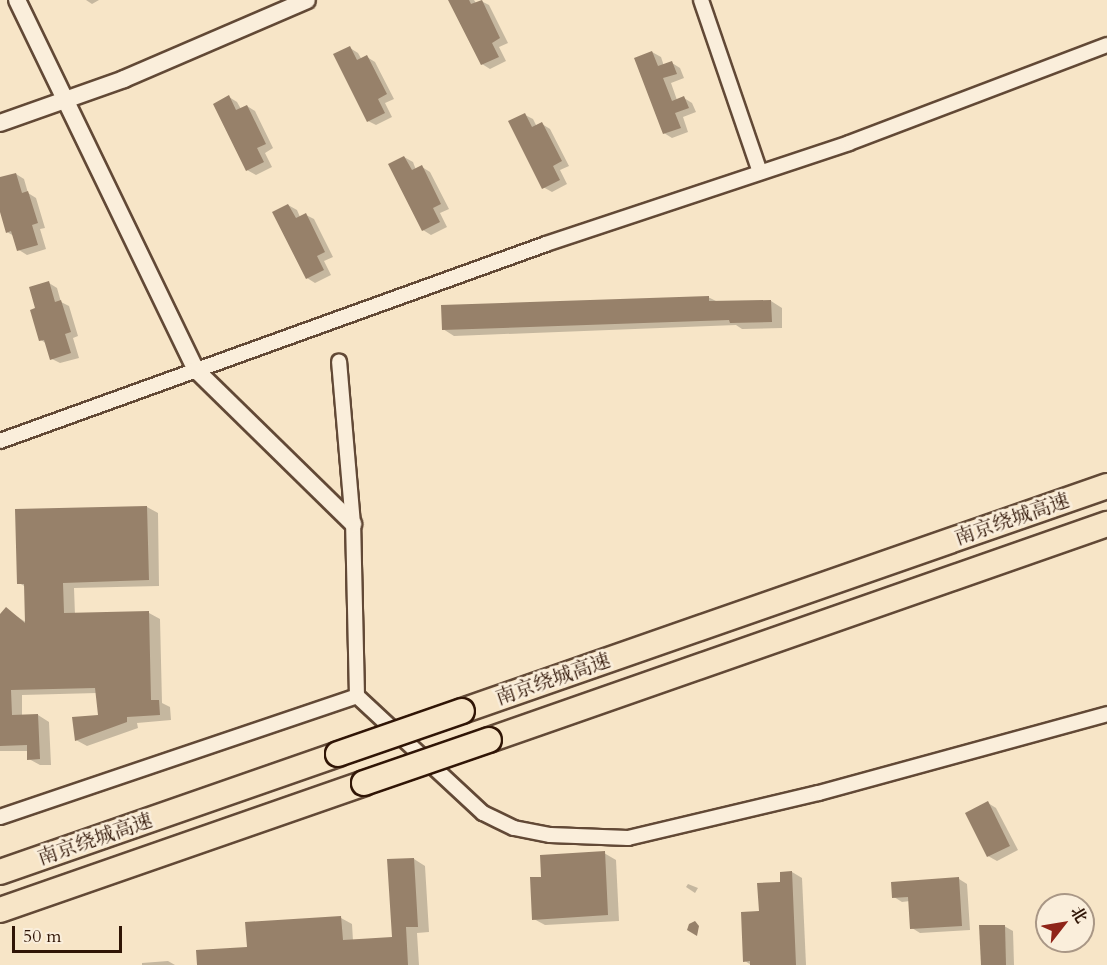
<!DOCTYPE html>
<html>
<head>
<meta charset="utf-8">
<style>
  body { margin:0 }
  #map { position:relative; width:1107px; height:965px; overflow:hidden; background:#f7e5c7; font-family:Cardo,"Noto Serif SC",serif }
  div>[style] { position:absolute }
  .shadow>* { inset:0; background:#0003 }
  .building>* { inset:0; background:#97816a }
  .roads { filter:drop-shadow(2px 0 #624936) drop-shadow(-2px 0 #624936) drop-shadow(0 2px #624936) drop-shadow(0 -2px #624936) }
  .minor>* { height:14px; margin:-7px; padding:0 7px; transform-origin:7px; border-radius:7px; background:#faeedb }
  .tertiary>* { height:16px; margin:-8px; padding:0 8px; transform-origin:8px; border-radius:8px; background:#faeedb }
  .motorway>* { height:24px; margin:-12px; padding:0 12px; transform-origin:12px; border-radius:12px; background:#f7e5c7 }
  .bridges { filter:drop-shadow(2px 0 #301506) drop-shadow(-2px 0 #301506) drop-shadow(0 2px #301506) drop-shadow(0 -2px #301506) }
  .motorway-bridge>* { height:24px; margin:-12px; padding:0 12px; transform-origin:12px; border-radius:12px; background:#f7e5c7 }
  span { translate:-50% -50%; white-space:nowrap; text-align:center; line-height:1.15; -webkit-text-stroke:5px #faeedb; paint-order:stroke }
  .street-label { font-size:20px; color:#301506 }
  .north { position:absolute; left:1035px; top:893px; width:60px; height:60px; box-sizing:border-box; background:#faeedb; border:2px solid #a99786; border-radius:50%; rotate:59deg; font-size:16px; font-weight:700; line-height:24px; text-align:center; color:#301506 }
  .north::after { content:''; display:block; margin:auto; width:21px; height:27px; background:#8f2418; clip-path:polygon(50% 0,100% 100%,50% 72%,0 100%) }
  .scale { position:absolute; left:12px; top:926px; width:110px; height:27px; box-sizing:border-box; border:3px solid #301506; border-top:0; padding-left:8px; font-size:18px; line-height:21px; white-space:nowrap; color:#301506; -webkit-text-stroke:4px #faeedb; paint-order:stroke }
</style>
</head>
<body>
<div id="map">
  <div class="shadow">
    <div style="clip-path:polygon(86px 0,99px 0,92px 4px)"></div>
    <div style="clip-path:polygon(450px 0,474px 0,476px 3px,481px 1px,489px 5px,508px 43px,499px 47px,506px 61px,490px 69px,482px 64px)"></div>
    <div style="clip-path:polygon(350px 48px,358px 53px,362px 60px,367px 57px,375px 62px,394px 99px,385px 103px,392px 117px,376px 125px,368px 121px)"></div>
    <div style="clip-path:polygon(652px 52px,661px 57px,664px 66px,672px 63px,680px 68px,684px 78px,671px 83px,677px 100px,684px 98px,692px 103px,696px 112px,683px 117px,688px 132px,672px 138px,664px 133px)"></div>
    <div style="clip-path:polygon(229px 97px,237px 102px,241px 109px,247px 106px,255px 111px,273px 148px,265px 153px,272px 167px,256px 175px,247px 170px)"></div>
    <div style="clip-path:polygon(525px 115px,533px 119px,537px 127px,542px 124px,550px 129px,569px 166px,560px 170px,567px 184px,552px 192px,543px 187px)"></div>
    <div style="clip-path:polygon(404px 157px,413px 162px,416px 170px,422px 167px,430px 172px,449px 209px,440px 213px,447px 227px,431px 235px,423px 230px)"></div>
    <div style="clip-path:polygon(16px 174px,24px 179px,28px 193px,36px 198px,45px 228px,40px 229px,46px 249px,27px 255px,19px 250px,14px 236px,7px 232px,0 207px,0 179px)"></div>
    <div style="clip-path:polygon(288px 205px,297px 210px,300px 217px,306px 215px,314px 219px,333px 257px,324px 261px,331px 275px,315px 283px,307px 278px)"></div>
    <div style="clip-path:polygon(49px 283px,57px 288px,61px 302px,69px 306px,78px 336px,73px 338px,79px 358px,60px 363px,52px 359px,47px 344px,41px 340px,37px 309px)"></div>
    <div style="clip-path:polygon(708px 297px,718px 302px,771px 301px,782px 308px,782px 328px,742px 329px,736px 325px,454px 336px,443px 329px)"></div>
    <div style="clip-path:polygon(147px 507px,158px 513px,159px 586px,74px 588px,75px 615px,149px 613px,160px 619px,162px 703px,170px 707px,171px 720px,137px 723px,138px 728px,87px 746px,76px 740px,99px 716px,97px 693px,22px 695px,22px 716px,38px 715px,49px 722px,51px 765px,40px 765px,29px 759px,28px 751px,0 751px,0 616px,6px 609px,27px 623px,26px 587px,19px 583px)"></div>
    <div style="clip-path:polygon(988px 803px,996px 808px,1018px 850px,997px 861px,988px 856px)"></div>
    <div style="clip-path:polygon(604px 853px,616px 860px,619px 921px,545px 925px,534px 919px,543px 878px)"></div>
    <div style="clip-path:polygon(414px 859px,425px 866px,429px 932px,417px 933px,419px 965px,199px 965px,341px 918px,352px 924px,353px 941px,393px 938px)"></div>
    <div style="clip-path:polygon(792px 872px,802px 878px,806px 965px,751px 965px,745px 961px,760px 912px)"></div>
    <div style="clip-path:polygon(959px 879px,967px 884px,970px 930px,920px 933px,912px 928px,910px 901px,902px 902px,894px 897px)"></div>
    <div style="clip-path:polygon(688px 884px,698px 888px,695px 893px,686px 887px)"></div>
    <div style="clip-path:polygon(1004px 926px,1013px 931px,1014px 965px,982px 965px)"></div>
    <div style="clip-path:polygon(168px 961px,175px 965px,142px 965px,142px 963px)"></div>
  </div>
  <div class="building">
    <div style="clip-path:polygon(448px 0,469px 0,471px 4px,482px 0,500px 38px,492px 43px,499px 57px,481px 65px)"></div>
    <div style="clip-path:polygon(350px 46px,357px 60px,367px 55px,387px 94px,378px 99px,385px 113px,367px 122px,333px 54px)"></div>
    <div style="clip-path:polygon(652px 51px,658px 66px,672px 61px,677px 74px,663px 78px,672px 101px,684px 96px,689px 108px,675px 113px,681px 128px,663px 134px,634px 58px)"></div>
    <div style="clip-path:polygon(229px 95px,236px 110px,247px 105px,266px 144px,257px 148px,264px 162px,246px 171px,213px 104px)"></div>
    <div style="clip-path:polygon(525px 113px,532px 127px,542px 122px,562px 161px,553px 166px,560px 180px,542px 189px,508px 121px)"></div>
    <div style="clip-path:polygon(404px 156px,412px 170px,422px 165px,441px 204px,433px 208px,440px 222px,422px 231px,388px 164px)"></div>
    <div style="clip-path:polygon(16px 173px,22px 193px,28px 191px,38px 223px,32px 225px,38px 245px,17px 251px,11px 231px,6px 233px,0 212px,0 177px)"></div>
    <div style="clip-path:polygon(288px 204px,296px 218px,306px 213px,325px 252px,317px 256px,324px 270px,306px 279px,272px 212px)"></div>
    <div style="clip-path:polygon(49px 281px,55px 302px,61px 300px,71px 332px,65px 334px,71px 353px,50px 360px,44px 340px,39px 341px,30px 310px,35px 308px,29px 287px)"></div>
    <div style="clip-path:polygon(709px 296px,709px 301px,771px 300px,772px 322px,730px 323px,729px 320px,442px 330px,441px 305px)"></div>
    <div style="clip-path:polygon(147px 506px,149px 580px,63px 583px,64px 613px,149px 611px,151px 700px,159px 700px,160px 715px,127px 717px,127px 722px,75px 741px,72px 717px,98px 715px,95px 688px,11px 690px,12px 715px,38px 714px,40px 759px,27px 760px,27px 745px,0 746px,0 614px,6px 607px,25px 623px,24px 584px,17px 584px,15px 509px)"></div>
    <div style="clip-path:polygon(988px 801px,1010px 846px,987px 857px,965px 813px)"></div>
    <div style="clip-path:polygon(605px 851px,608px 915px,532px 920px,530px 877px,541px 877px,540px 855px)"></div>
    <div style="clip-path:polygon(414px 858px,418px 927px,406px 927px,408px 965px,197px 965px,196px 950px,247px 947px,245px 922px,341px 916px,343px 940px,392px 937px,387px 859px)"></div>
    <div style="clip-path:polygon(792px 871px,796px 965px,750px 965px,750px 961px,743px 962px,741px 912px,759px 911px,757px 883px,780px 882px,780px 872px)"></div>
    <div style="clip-path:polygon(959px 877px,962px 926px,910px 929px,908px 897px,892px 898px,891px 882px)"></div>
    <div style="clip-path:polygon(695px 921px,699px 926px,697px 936px,687px 930px,689px 924px)"></div>
    <div style="clip-path:polygon(979px 925px,1005px 925px,1006px 965px,981px 965px)"></div>
  </div>
  <div class="roads">
    <div class="minor">
      <div style="left:701px;top:0;width:182px;rotate:71.1deg"></div>
      <div style="left:0;top:441px;width:580px;rotate:-19.84deg"></div>
      <div style="left:546px;top:244px;width:319px;rotate:-18.4deg"></div>
      <div style="left:849px;top:143px;width:276px;rotate:-20.8deg"></div>
      <div style="left:357px;top:696px;width:172px;rotate:42.9deg"></div>
      <div style="left:483px;top:813px;width:34px;rotate:26deg"></div>
      <div style="left:514px;top:828px;width:37px;rotate:11deg"></div>
      <div style="left:550px;top:835px;width:78px;rotate:2.2deg"></div>
      <div style="left:628px;top:838px;width:196px;rotate:-13.3deg"></div>
      <div style="left:819px;top:793px;width:299px;rotate:-15.3deg"></div>
      <div style="left:0;top:817px;width:377px;rotate:-18.7deg"></div>
      <div style="left:357px;top:696px;width:172px;rotate:-91.3deg"></div>
      <div style="left:353px;top:524px;width:163px;rotate:-94.9deg"></div>
    </div>
    <div class="tertiary">
      <div style="left:17px;top:0;width:411px;rotate:64.2deg"></div>
      <div style="left:196px;top:370px;width:220px;rotate:44.4deg"></div>
      <div style="left:0;top:123px;width:132px;rotate:-19.5deg"></div>
      <div style="left:124px;top:79px;width:199px;rotate:-23.3deg"></div>
    </div>
    <div class="motorway">
      <div style="left:462px;top:711px;width:683px;rotate:-19.23deg"></div>
      <div style="left:489px;top:740px;width:655px;rotate:-19.27deg"></div>
      <div style="left:0;top:872px;width:358px;rotate:-19.2deg"></div>
      <div style="left:0;top:910px;width:386px;rotate:-19.2deg"></div>
    </div>
  </div>
  <div class="bridges">
    <div class="motorway-bridge">
      <div style="left:338px;top:754px;width:131px;rotate:-19.1deg"></div>
      <div style="left:364px;top:783px;width:132px;rotate:-19deg"></div>
    </div>
  </div>
  <div class="street-label">
    <span style="left:1012px;top:519px;rotate:-19deg">南京绕城高速</span>
    <span style="left:553px;top:679px;rotate:-19deg">南京绕城高速</span>
    <span style="left:95px;top:839px;rotate:-19deg">南京绕城高速</span>
  </div>
  <div class="north">北</div>
  <div class="scale">50 m</div>
</div>
</body>
</html>
